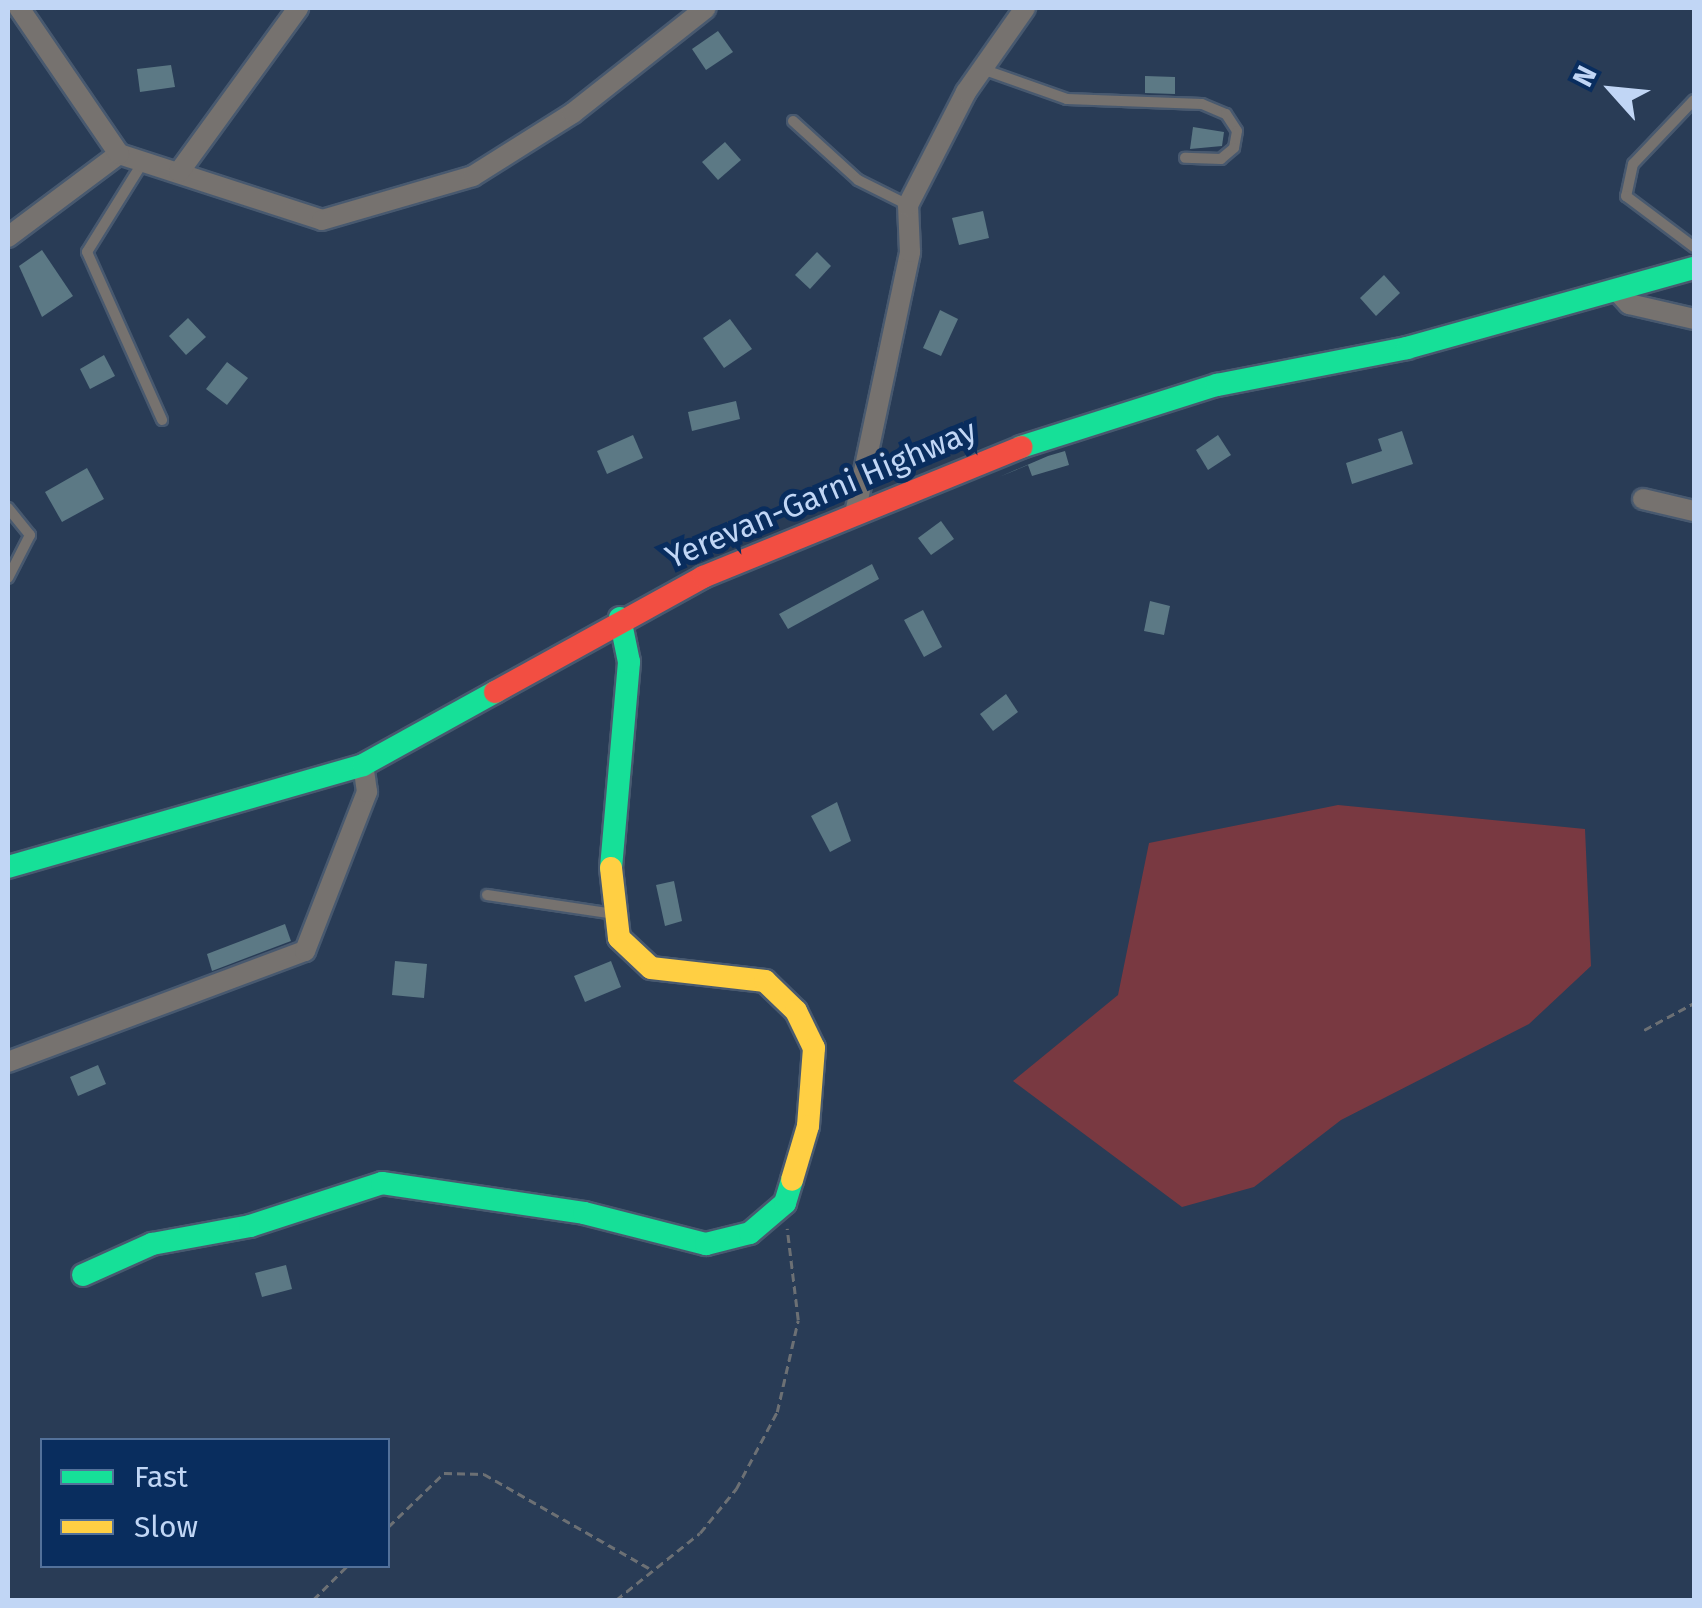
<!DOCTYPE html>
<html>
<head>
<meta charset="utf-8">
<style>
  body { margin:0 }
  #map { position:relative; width:1702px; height:1608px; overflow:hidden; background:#293c56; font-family:"Fira Sans",sans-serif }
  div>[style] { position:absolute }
  .green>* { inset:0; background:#793941 }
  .building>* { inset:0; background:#5c7985 }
  .path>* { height:2.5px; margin-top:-1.25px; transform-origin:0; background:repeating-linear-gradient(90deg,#6c7074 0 8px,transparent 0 13px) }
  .roads { filter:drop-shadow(2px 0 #48596f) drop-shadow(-2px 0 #48596f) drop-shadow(0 2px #48596f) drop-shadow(0 -2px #48596f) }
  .lane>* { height:10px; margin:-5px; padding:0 5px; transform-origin:5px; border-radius:5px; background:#76726f }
  .street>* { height:20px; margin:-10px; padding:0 10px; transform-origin:10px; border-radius:10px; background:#76726f }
  .fast>* { height:22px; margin:-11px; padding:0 11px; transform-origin:11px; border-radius:11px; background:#16e098 }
  .slow>* { height:22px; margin:-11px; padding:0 11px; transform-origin:11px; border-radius:11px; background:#ffcf43 }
  .jam>* { height:22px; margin:-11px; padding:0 11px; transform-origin:11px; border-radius:11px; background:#f24e42 }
  span { translate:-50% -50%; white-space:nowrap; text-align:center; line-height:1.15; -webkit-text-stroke:10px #092d5e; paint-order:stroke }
  .street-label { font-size:32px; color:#c1d6f5 }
  .frame { position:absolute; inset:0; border:10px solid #c1d6f5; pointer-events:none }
  .legend { position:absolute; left:40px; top:1438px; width:350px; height:130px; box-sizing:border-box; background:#092d5e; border:2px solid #53719a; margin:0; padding:12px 18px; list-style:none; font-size:30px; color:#c1d6f5 }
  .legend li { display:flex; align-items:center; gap:20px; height:50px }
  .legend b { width:50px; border:2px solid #53719a }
  .north { position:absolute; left:1562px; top:40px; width:100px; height:100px; -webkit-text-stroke:8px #092d5e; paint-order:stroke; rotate:297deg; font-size:28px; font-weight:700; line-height:40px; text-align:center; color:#c1d6f5 }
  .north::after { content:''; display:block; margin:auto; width:35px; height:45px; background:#c1d6f5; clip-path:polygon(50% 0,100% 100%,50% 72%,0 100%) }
</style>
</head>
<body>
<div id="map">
  <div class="green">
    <div style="clip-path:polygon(1338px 805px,1585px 829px,1591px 966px,1529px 1024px,1341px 1120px,1254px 1187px,1182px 1207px,1013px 1081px,1118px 995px,1149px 843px)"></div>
  </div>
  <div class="building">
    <div style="clip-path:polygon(718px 31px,733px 52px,706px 70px,692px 49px)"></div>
    <div style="clip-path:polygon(171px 65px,175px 87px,140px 92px,137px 69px)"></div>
    <div style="clip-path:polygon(1145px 76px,1175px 77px,1175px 94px,1145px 93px)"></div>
    <div style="clip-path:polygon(1193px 127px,1224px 132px,1222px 146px,1190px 149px)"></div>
    <div style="clip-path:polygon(725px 142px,741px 160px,718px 180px,702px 162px)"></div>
    <div style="clip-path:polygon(983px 211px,989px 238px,959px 245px,952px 218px)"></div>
    <div style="clip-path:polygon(42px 250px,73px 296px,42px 317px,19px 266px)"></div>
    <div style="clip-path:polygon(817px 252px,831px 266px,810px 289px,795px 275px)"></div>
    <div style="clip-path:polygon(1384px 275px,1400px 293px,1376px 316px,1360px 298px)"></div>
    <div style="clip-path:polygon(940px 310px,958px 319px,941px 356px,923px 348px)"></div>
    <div style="clip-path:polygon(188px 318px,206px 337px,186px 355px,169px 336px)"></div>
    <div style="clip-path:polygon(730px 319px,752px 349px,724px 368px,703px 338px)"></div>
    <div style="clip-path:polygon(104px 355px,115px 376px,90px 389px,80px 369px)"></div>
    <div style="clip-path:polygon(227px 362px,248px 378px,227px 405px,206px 389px)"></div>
    <div style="clip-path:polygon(736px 401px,740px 419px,692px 431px,688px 412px)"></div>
    <div style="clip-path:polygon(1402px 431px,1413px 464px,1352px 484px,1346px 463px,1382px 451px,1378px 439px)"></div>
    <div style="clip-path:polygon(633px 435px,643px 458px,607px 474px,597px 451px)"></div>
    <div style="clip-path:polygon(1218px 435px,1231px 455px,1208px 470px,1196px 450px)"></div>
    <div style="clip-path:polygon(1065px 451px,1069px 465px,1032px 476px,1028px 465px,999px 477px,1048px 456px)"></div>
    <div style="clip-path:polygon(87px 468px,104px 499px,62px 522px,45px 492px)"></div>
    <div style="clip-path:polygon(941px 521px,954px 539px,931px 555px,918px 538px)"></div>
    <div style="clip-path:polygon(872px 564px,879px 579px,788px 629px,779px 614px)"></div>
    <div style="clip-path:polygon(1150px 601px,1170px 606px,1164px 635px,1144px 631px)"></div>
    <div style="clip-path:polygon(923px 610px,942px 647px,924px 657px,904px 620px)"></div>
    <div style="clip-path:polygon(1006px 694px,1018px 712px,993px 731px,980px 714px)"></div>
    <div style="clip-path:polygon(837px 802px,851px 841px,830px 852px,811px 816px)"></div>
    <div style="clip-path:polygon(674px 881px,682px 921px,665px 926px,656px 885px)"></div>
    <div style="clip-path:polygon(285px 924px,291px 941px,212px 971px,207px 954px)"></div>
    <div style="clip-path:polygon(395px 961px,427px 964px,424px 998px,392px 995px)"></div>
    <div style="clip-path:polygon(611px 961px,621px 987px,585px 1002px,574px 976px)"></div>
    <div style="clip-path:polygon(98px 1065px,106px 1084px,78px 1096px,70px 1077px)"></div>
    <div style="clip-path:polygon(286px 1265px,292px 1289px,262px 1297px,255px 1273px)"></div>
  </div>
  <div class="path">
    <div style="left:1644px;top:1030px;width:57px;rotate:-28.4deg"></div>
    <div style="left:388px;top:1527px;width:78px;rotate:-44deg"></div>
    <div style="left:444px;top:1473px;width:40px;rotate:1.4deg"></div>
    <div style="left:484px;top:1474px;width:190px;rotate:29.7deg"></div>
    <div style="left:313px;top:1600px;width:48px;rotate:-45deg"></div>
    <div style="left:616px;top:1600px;width:107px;rotate:-38.6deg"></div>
    <div style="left:700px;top:1533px;width:57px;rotate:-50.7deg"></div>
    <div style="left:736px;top:1489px;width:87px;rotate:-62deg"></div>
    <div style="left:777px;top:1412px;width:94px;rotate:-77.1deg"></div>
    <div style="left:798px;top:1320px;width:92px;rotate:-96.9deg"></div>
  </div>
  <div class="roads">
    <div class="lane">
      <div style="left:985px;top:70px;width:87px;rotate:19.5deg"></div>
      <div style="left:1067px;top:99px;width:135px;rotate:2.1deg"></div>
      <div style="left:1202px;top:104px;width:26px;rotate:23deg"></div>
      <div style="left:1226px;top:114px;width:20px;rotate:57deg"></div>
      <div style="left:1237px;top:131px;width:17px;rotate:100deg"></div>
      <div style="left:1234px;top:148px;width:17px;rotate:140deg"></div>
      <div style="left:1221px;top:159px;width:36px;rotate:-178deg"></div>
      <div style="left:1694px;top:100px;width:88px;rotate:133.6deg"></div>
      <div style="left:1633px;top:164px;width:33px;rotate:102deg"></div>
      <div style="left:1626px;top:196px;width:85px;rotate:36.9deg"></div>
      <div style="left:793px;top:121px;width:88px;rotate:42.2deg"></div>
      <div style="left:858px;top:180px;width:56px;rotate:26.6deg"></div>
      <div style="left:143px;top:162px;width:106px;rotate:121.9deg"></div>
      <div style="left:87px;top:252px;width:184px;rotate:65.9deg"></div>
      <div style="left:8px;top:508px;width:35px;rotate:51deg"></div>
      <div style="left:30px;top:535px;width:48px;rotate:117.1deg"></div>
      <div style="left:487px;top:895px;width:128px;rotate:8.5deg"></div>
    </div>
    <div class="street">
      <div style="left:119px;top:154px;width:213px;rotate:18deg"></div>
      <div style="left:322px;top:220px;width:157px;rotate:-16.2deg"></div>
      <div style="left:473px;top:176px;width:118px;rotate:-32.2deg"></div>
      <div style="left:573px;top:113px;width:169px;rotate:-38.3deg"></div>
      <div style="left:179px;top:172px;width:203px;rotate:-54deg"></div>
      <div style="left:8px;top:237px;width:139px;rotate:-36.8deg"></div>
      <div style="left:119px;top:154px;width:177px;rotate:-124.4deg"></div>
      <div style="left:1619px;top:293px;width:15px;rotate:48deg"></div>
      <div style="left:1629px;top:304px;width:67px;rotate:13deg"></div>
      <div style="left:1643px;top:499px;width:52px;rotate:13.2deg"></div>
      <div style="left:856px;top:509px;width:263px;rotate:-78.1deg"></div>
      <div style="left:910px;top:252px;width:47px;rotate:-92.4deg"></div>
      <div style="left:908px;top:205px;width:127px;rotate:-62.8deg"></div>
      <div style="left:966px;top:92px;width:103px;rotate:-54.9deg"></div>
      <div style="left:8px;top:1062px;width:317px;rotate:-20.5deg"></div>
      <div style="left:305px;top:951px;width:171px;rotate:-68.7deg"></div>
      <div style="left:367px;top:792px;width:27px;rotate:-98deg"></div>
    </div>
    <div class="fast">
      <div style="left:1021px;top:447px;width:206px;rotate:-17.6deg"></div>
      <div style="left:1217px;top:385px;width:194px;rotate:-11deg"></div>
      <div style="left:1407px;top:348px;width:298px;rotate:-15.6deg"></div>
      <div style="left:8px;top:867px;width:369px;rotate:-16deg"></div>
      <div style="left:363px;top:765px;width:151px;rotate:-28.9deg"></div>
      <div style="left:611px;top:868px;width:207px;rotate:-85deg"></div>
      <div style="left:629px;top:662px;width:45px;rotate:-101.6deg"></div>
      <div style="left:83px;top:1275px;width:76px;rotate:-24.2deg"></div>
      <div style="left:152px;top:1244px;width:100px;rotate:-10.4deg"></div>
      <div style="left:250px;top:1226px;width:139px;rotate:-18deg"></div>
      <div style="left:382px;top:1183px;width:204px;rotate:8.4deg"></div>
      <div style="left:584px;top:1213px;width:126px;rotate:14.3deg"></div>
      <div style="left:706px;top:1244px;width:45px;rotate:-14deg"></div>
      <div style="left:750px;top:1233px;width:46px;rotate:-40.6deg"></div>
      <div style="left:785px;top:1203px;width:24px;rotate:-73deg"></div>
    </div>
    <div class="slow">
      <div style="left:611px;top:868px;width:70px;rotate:83.5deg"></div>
      <div style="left:619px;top:938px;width:44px;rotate:43.2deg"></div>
      <div style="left:651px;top:968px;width:115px;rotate:6.5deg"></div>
      <div style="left:765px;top:981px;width:43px;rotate:44.1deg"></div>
      <div style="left:796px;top:1011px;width:41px;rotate:64.1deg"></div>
      <div style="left:814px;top:1048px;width:78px;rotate:94.4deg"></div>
      <div style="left:808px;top:1126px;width:56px;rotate:106.5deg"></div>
    </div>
    <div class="jam">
      <div style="left:495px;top:692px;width:238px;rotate:-28.9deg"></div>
      <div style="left:703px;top:577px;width:344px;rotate:-22.2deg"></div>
    </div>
  </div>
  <div class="street-label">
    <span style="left:821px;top:494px;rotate:-23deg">Yerevan-Garni Highway</span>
  </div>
  <div class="frame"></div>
  <ul class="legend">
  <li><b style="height:12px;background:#16e098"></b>Fast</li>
  <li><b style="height:12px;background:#ffcf43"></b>Slow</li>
  </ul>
  <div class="north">N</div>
</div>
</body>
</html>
